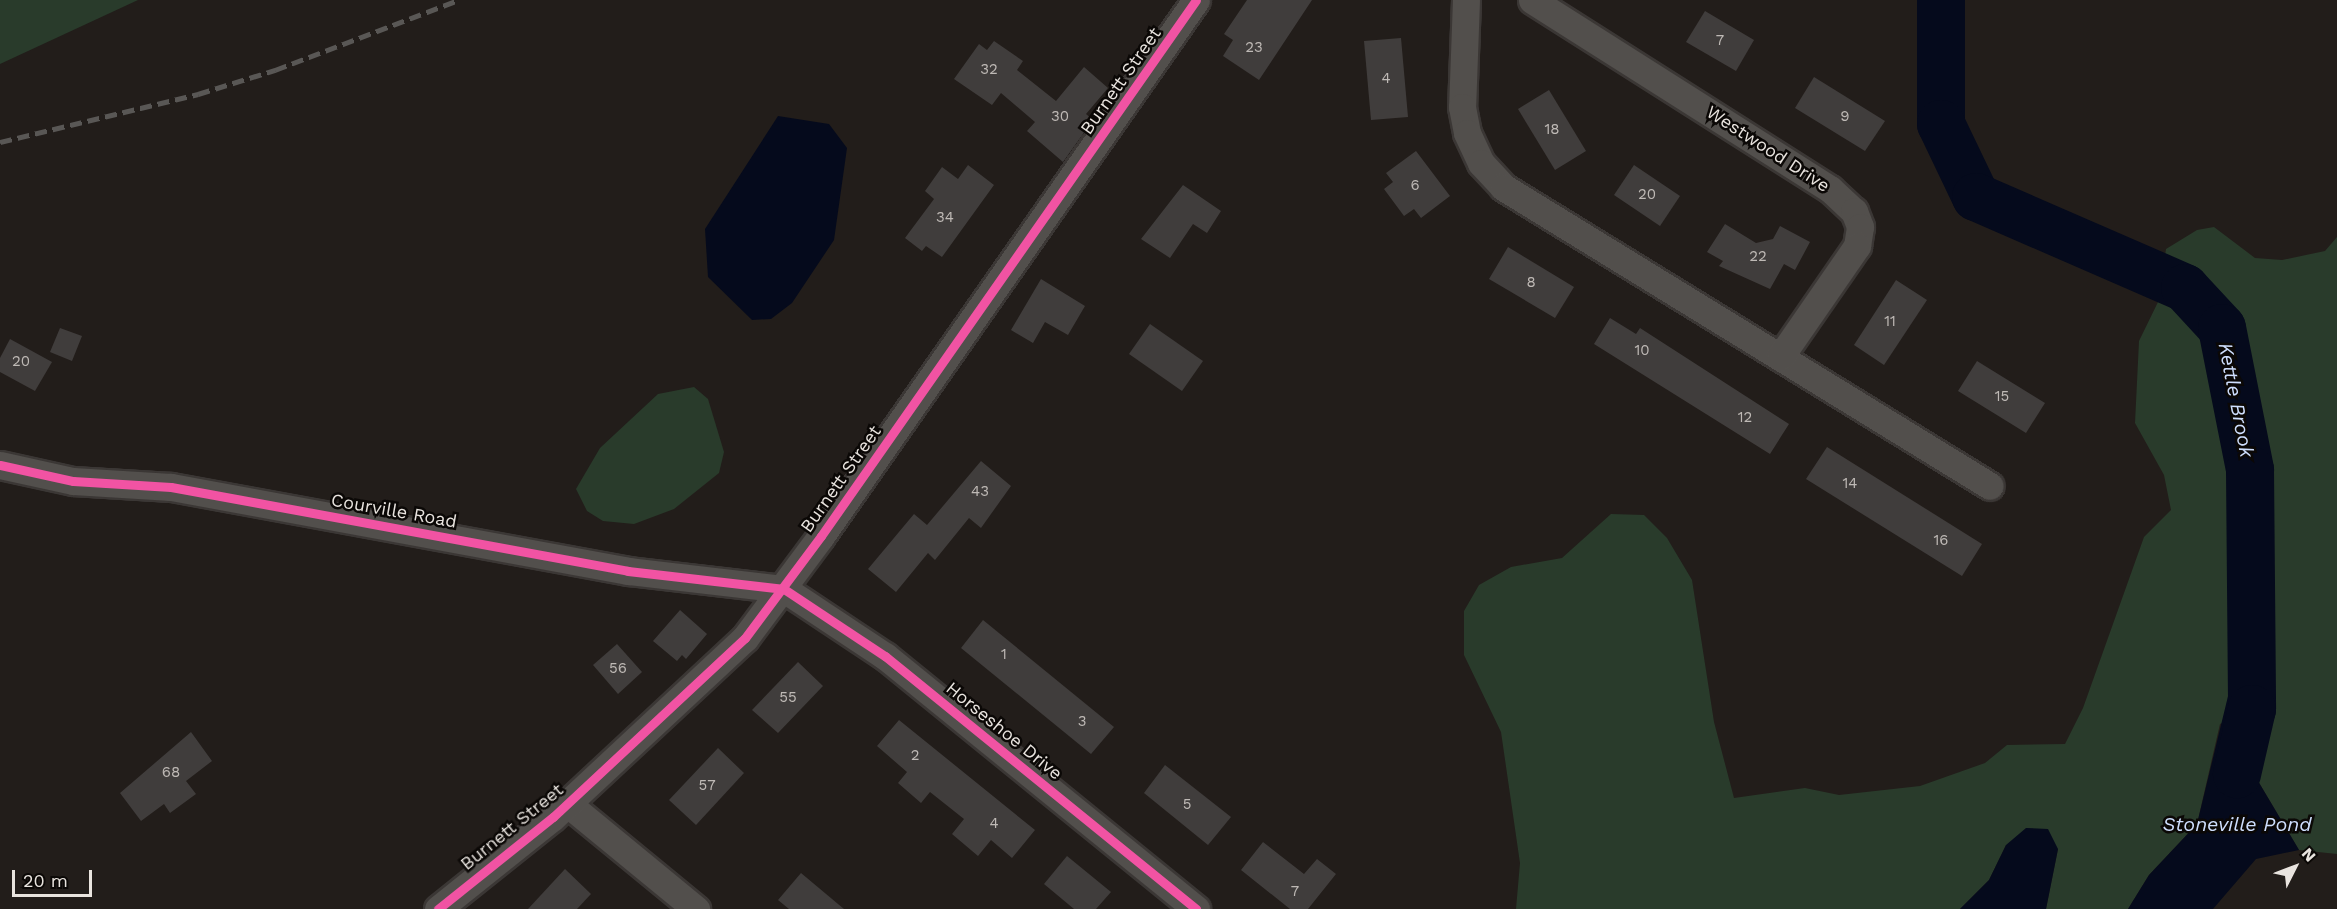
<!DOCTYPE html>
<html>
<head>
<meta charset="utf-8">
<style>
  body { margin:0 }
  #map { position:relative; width:2337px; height:909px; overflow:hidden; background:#221d1a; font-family:"Work Sans",sans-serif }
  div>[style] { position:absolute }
  .green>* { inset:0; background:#293b2b }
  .water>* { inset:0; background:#050a1c }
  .river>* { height:48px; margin:-24px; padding:0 24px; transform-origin:24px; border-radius:24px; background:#050a1c }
  .building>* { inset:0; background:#403d3c }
  .roads { filter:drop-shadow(2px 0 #3b3735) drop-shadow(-2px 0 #3b3735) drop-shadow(0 2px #3b3735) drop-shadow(0 -2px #3b3735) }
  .street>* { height:27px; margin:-13.5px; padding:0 13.5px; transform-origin:13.5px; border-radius:13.5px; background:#524f4c }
  .rail>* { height:4.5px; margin-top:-2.25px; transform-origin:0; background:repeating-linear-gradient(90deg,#595755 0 12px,transparent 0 18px) }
  .cycleway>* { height:9px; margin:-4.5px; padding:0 4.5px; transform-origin:4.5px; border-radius:4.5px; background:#f153a3 }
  span { translate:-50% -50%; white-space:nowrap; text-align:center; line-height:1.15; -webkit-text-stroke:5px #0b0806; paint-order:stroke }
  .number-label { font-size:15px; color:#bfbab6 }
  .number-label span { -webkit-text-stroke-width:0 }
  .street-label { font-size:18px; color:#e9e4df }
  .water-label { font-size:20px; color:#cedefd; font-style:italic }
  .north { position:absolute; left:2265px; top:837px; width:60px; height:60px; -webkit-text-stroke:4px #0b0806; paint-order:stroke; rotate:48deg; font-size:16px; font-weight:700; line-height:24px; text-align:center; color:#e9e4df }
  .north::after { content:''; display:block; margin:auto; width:21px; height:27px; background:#e9e4df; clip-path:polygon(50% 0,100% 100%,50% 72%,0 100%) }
  .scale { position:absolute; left:12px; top:870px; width:80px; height:27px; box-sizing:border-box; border:3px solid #e9e4df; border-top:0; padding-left:8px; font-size:18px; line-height:21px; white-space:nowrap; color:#e9e4df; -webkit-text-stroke:4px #0b0806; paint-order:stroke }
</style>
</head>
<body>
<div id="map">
  <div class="green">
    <div style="clip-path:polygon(0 0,138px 0,0 64px)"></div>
    <div style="clip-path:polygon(2214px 227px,2255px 258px,2282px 260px,2325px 251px,2337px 237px,2337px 854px,2299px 850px,2258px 781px,2252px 709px,2220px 724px,2197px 824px,2149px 875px,2128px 909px,2046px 909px,2058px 849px,2006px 845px,1989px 880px,1960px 909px,1516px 909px,1520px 863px,1501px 732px,1464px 655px,1464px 611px,1479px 585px,1511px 567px,1562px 558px,1611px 514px,1644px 515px,1667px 538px,1692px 580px,1714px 722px,1734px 798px,1805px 788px,1839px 795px,1920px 786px,1985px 763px,2007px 745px,2065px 744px,2083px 708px,2144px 537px,2171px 510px,2164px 475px,2135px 423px,2139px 341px,2159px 300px,2166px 249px,2197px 230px)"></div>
    <div style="clip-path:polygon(694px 387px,708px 399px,724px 452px,719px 473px,674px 509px,634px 524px,603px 521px,587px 511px,576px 489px,600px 448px,658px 394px)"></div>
  </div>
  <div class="water">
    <div style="clip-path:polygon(778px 116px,829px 124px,847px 148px,834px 240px,792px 303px,771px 319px,752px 320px,708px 277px,705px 229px)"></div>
    <div style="clip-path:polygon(2229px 692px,2252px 709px,2258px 781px,2299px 850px,2256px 859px,2213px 909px,2128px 909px,2149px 875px,2197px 824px)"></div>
    <div style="clip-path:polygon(2026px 828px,2048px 829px,2058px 849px,2046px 909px,1960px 909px,1989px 880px,2006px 845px)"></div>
  </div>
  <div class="river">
    <div style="left:1941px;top:0;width:124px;rotate:90deg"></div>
    <div style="left:1941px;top:124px;width:81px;rotate:64.4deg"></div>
    <div style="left:1976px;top:197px;width:228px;rotate:23.5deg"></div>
    <div style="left:2185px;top:288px;width:54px;rotate:47.2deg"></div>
    <div style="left:2222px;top:328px;width:145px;rotate:78.8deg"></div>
    <div style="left:2250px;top:470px;width:239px;rotate:89.5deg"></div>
    <div style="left:2252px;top:709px;width:67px;rotate:103deg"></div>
  </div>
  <div class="building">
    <div style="clip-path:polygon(1247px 0,1312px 0,1259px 80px,1223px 56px,1233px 40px,1224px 34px)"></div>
    <div style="clip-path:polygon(1705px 11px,1754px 40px,1736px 71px,1686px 42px)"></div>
    <div style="clip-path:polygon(1401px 38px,1408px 117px,1371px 120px,1364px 41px)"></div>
    <div style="clip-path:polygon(994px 41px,1023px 61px,1017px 70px,1056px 101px,1084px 67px,1108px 88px,1086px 114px,1093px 120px,1063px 162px,1027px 131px,1035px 122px,1001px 93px,992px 105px,954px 79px,979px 44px,987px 50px)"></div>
    <div style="clip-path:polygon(1814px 77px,1885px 121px,1865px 151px,1795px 108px)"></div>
    <div style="clip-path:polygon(1549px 90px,1586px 151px,1555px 170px,1518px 109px)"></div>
    <div style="clip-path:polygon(1416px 151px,1450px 196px,1421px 218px,1414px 209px,1404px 216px,1384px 189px,1393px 182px,1386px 173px)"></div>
    <div style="clip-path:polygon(968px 165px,994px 185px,942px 257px,926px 246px,922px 251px,905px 238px,934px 199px,925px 191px,942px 167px,958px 179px)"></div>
    <div style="clip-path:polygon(1634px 165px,1680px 196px,1660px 226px,1614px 195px)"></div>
    <div style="clip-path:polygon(1183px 185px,1221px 211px,1207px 233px,1193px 224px,1170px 258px,1141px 239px)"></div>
    <div style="clip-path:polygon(1725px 224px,1756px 243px,1773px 239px,1780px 226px,1810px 242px,1795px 270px,1784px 264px,1770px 289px,1719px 266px,1723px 261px,1707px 252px)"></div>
    <div style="clip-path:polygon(1508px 247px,1574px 287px,1555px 318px,1489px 279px)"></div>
    <div style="clip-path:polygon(1041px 279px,1085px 306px,1068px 335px,1045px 322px,1033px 343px,1011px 330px)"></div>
    <div style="clip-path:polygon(1896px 280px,1927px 300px,1884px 365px,1854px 345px)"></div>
    <div style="clip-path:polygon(1610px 318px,1636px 334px,1640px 328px,1789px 424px,1770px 454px,1594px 344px)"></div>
    <div style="clip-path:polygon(1150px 324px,1203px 361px,1182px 391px,1129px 354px)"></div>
    <div style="clip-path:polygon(60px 328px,82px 336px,72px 361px,50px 352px)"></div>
    <div style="clip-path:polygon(10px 339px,52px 362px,35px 391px,0 372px,0 358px)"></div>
    <div style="clip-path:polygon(1977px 361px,2045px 403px,2026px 433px,1958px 391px)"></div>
    <div style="clip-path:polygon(1827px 447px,1982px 544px,1962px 576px,1806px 479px)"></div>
    <div style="clip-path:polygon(981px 461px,1011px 486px,981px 528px,969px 518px,935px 560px,928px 553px,896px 592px,868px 569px,914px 514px,927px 525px)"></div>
    <div style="clip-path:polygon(680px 610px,707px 634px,686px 659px,682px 655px,677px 661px,653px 641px)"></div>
    <div style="clip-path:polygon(983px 620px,1114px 727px,1091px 754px,961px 648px)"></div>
    <div style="clip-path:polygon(617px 644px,642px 672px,618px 694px,593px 665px)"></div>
    <div style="clip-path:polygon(798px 662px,823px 686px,778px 733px,752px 710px)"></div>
    <div style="clip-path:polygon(899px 720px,1035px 830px,1012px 858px,991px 840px,978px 856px,952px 834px,964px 819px,930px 792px,921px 803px,898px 783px,907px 772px,877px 746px)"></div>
    <div style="clip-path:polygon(191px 732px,212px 761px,186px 781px,196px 794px,170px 813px,164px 804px,141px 821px,120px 793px)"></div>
    <div style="clip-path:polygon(718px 748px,744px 773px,696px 825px,669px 800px)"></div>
    <div style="clip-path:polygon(1165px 765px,1231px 817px,1208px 845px,1144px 793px)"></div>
    <div style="clip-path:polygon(1263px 842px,1304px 874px,1317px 859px,1336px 874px,1308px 909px,1290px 909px,1241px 870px)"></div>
    <div style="clip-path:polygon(1067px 856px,1111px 892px,1096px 909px,1074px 909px,1044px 884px)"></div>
    <div style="clip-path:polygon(565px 869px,591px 894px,577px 909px,528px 909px)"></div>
    <div style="clip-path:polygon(801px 873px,844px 909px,789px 909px,778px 900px)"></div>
  </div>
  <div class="roads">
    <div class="street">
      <div style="left:1466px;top:0;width:107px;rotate:92.1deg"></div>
      <div style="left:1462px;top:107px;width:26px;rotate:79deg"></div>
      <div style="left:1467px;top:133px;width:33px;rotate:65deg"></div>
      <div style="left:1481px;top:163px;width:33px;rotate:47deg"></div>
      <div style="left:1503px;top:187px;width:571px;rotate:31.55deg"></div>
      <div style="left:1532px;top:0;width:353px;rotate:32.4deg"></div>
      <div style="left:1830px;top:189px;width:33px;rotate:43deg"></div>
      <div style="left:1854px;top:211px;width:17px;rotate:69deg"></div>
      <div style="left:1860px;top:227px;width:19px;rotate:99deg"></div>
      <div style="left:1857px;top:246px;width:135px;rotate:124.7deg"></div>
      <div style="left:0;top:465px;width:75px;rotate:12.4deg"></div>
      <div style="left:73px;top:481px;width:98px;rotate:3.5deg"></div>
      <div style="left:171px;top:487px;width:465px;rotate:10.4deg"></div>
      <div style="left:628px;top:571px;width:157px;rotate:6.6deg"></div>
      <div style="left:784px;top:589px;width:121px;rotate:33.6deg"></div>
      <div style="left:885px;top:656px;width:401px;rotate:39.1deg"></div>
      <div style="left:568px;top:804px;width:166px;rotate:39.4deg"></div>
      <div style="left:438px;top:909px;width:147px;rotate:-38.7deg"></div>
      <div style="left:553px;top:817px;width:262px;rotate:-43deg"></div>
      <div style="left:745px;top:638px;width:127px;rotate:-53.3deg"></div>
      <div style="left:821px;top:536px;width:654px;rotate:-55.02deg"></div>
    </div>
  </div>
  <div class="rail">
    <div style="left:0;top:142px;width:204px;rotate:-13.6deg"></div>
    <div style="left:198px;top:94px;width:81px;rotate:-17.3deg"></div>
    <div style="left:275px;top:70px;width:196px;rotate:-20.9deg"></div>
  </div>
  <div class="cycleway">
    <div style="left:0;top:465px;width:75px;rotate:12.4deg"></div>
    <div style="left:73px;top:481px;width:98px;rotate:3.5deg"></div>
    <div style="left:171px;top:487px;width:465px;rotate:10.4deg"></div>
    <div style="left:628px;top:571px;width:157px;rotate:6.6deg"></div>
    <div style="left:784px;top:589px;width:121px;rotate:33.6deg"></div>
    <div style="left:885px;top:656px;width:401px;rotate:39.1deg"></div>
    <div style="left:438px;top:909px;width:147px;rotate:-38.7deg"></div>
    <div style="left:553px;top:817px;width:262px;rotate:-43deg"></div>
    <div style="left:745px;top:638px;width:127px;rotate:-53.3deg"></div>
    <div style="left:821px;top:536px;width:654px;rotate:-55.02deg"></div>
  </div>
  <div class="number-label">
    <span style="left:1720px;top:41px">7</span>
    <span style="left:1254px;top:48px">23</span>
    <span style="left:989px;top:70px">32</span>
    <span style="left:1386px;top:79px">4</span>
    <span style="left:1060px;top:117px">30</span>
    <span style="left:1845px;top:117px">9</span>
    <span style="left:1552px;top:130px">18</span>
    <span style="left:1415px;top:186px">6</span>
    <span style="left:1647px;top:195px">20</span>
    <span style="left:945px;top:218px">34</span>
    <span style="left:1758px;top:257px">22</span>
    <span style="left:1531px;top:283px">8</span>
    <span style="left:1890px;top:322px">11</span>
    <span style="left:1642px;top:351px">10</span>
    <span style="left:21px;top:362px">20</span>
    <span style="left:2002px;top:397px">15</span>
    <span style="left:1745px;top:418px">12</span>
    <span style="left:1850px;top:484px">14</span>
    <span style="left:980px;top:492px">43</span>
    <span style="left:1941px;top:541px">16</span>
    <span style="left:1004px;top:655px">1</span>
    <span style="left:618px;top:669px">56</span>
    <span style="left:788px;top:698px">55</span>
    <span style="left:1082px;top:722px">3</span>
    <span style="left:915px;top:756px">2</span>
    <span style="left:171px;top:773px">68</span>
    <span style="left:707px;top:786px">57</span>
    <span style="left:1187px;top:805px">5</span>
    <span style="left:994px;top:824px">4</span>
    <span style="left:1295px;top:892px">7</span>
  </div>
  <div class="street-label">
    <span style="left:1121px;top:81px;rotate:-55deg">Burnett Street</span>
    <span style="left:1768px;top:149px;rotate:33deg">Westwood Drive</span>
    <span style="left:841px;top:479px;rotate:-55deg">Burnett Street</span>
    <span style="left:394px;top:511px;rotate:10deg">Courville Road</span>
    <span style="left:1004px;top:731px;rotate:39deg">Horseshoe Drive</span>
    <span style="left:512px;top:827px;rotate:-39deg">Burnett Street</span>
  </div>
  <div class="water-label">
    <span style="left:2236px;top:400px;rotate:79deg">Kettle Brook</span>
    <span style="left:2237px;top:824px">Stoneville Pond</span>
  </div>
  <div class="north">N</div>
  <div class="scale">20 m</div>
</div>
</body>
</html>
